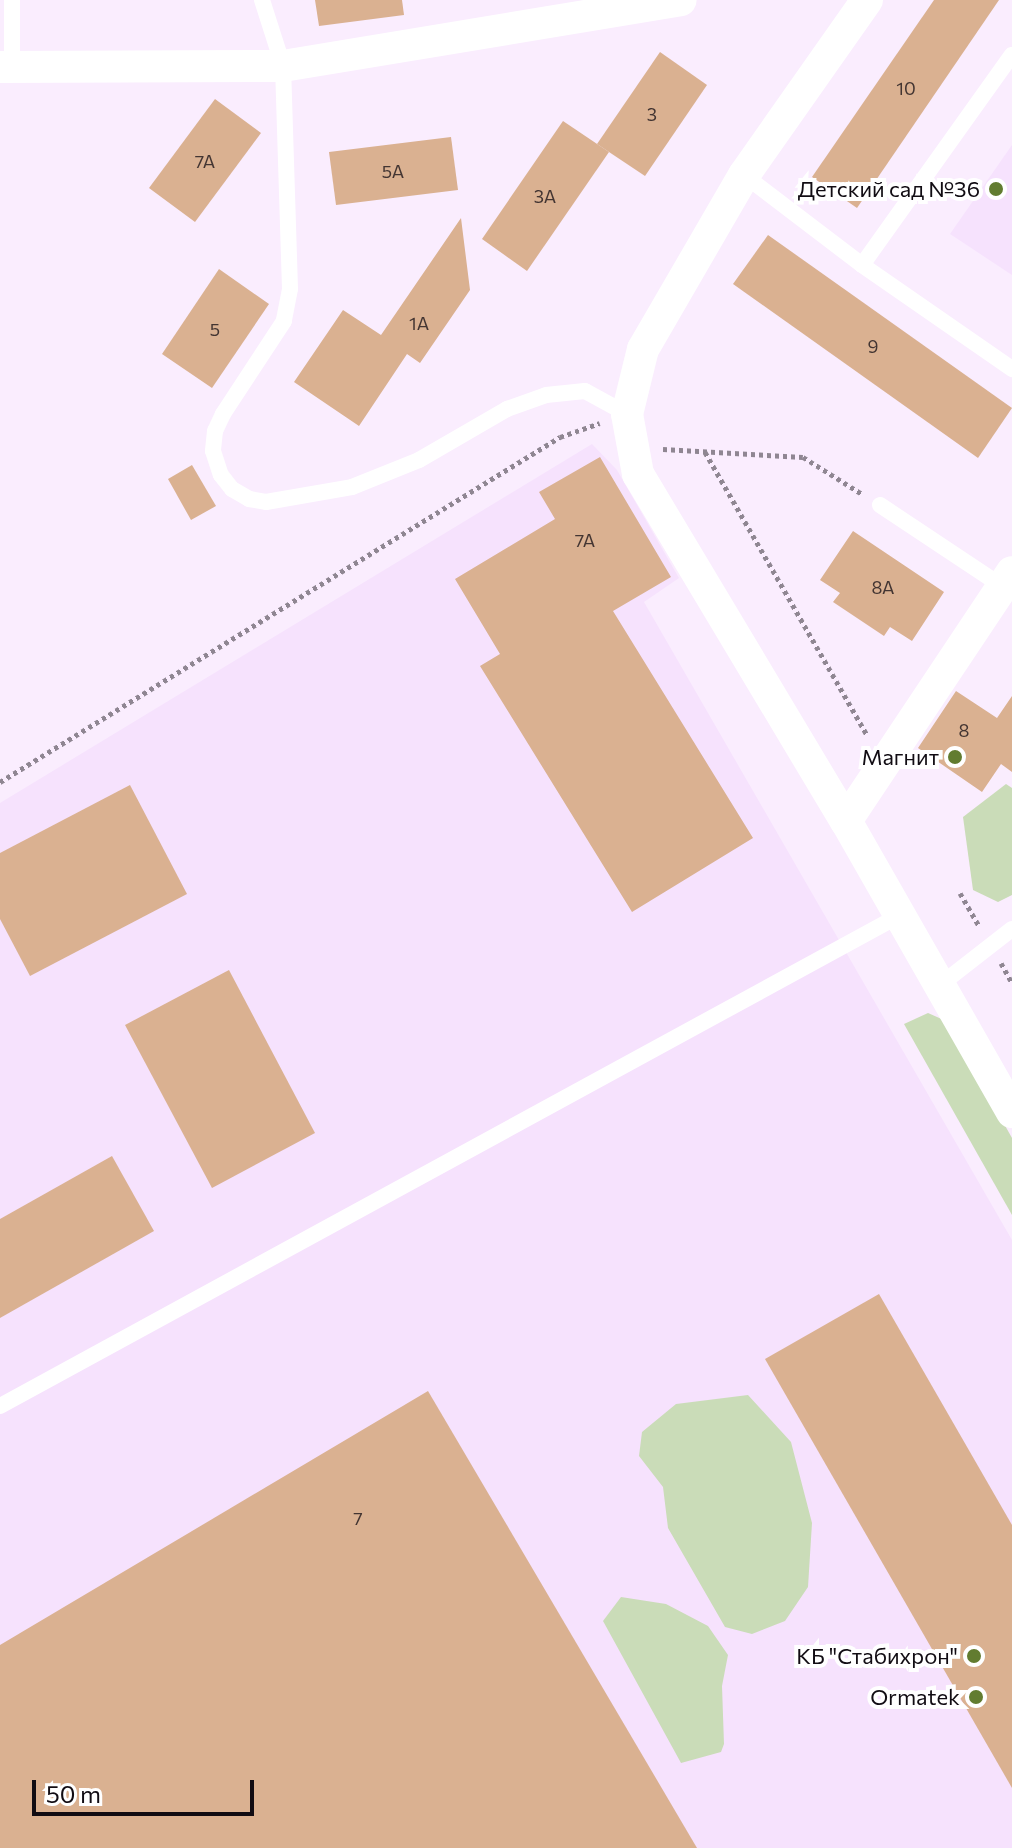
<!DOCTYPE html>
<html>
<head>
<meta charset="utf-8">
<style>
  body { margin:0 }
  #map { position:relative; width:1012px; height:1848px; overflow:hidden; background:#faedfe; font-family:Commissioner,sans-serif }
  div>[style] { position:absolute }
  .built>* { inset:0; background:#f6e2fd }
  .green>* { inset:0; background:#cadcb8 }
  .building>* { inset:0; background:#dab191 }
  .path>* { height:5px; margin-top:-2.5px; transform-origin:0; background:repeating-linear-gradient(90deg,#8f8692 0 4px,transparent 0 8px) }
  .lane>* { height:16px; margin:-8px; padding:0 8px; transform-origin:8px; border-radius:8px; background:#fff }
  .street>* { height:32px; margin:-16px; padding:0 16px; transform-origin:16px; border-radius:16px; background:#fff }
  .dots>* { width:22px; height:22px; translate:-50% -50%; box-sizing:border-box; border:4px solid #fff; border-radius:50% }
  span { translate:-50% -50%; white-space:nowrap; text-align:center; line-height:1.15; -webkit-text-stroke:8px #fff; paint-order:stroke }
  .number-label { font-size:18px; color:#433532 }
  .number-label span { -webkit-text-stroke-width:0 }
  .poi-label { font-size:22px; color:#110c13 }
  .right { translate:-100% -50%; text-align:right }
  .scale { position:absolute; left:32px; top:1780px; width:222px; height:36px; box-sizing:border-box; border:4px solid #110c13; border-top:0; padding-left:10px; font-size:24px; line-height:28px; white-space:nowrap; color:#110c13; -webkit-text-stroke:6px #fff; paint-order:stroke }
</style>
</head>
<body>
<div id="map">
  <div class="built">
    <div style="clip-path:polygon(1012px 145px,1012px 275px,950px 234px)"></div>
    <div style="clip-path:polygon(592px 444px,617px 470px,679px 578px,644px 602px,1012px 1240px,1012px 1848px,0 1848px,0 803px)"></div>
  </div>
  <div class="green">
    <div style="clip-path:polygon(1006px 784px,1012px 788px,1012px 895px,998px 902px,973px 890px,963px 817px)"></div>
    <div style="clip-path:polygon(928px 1013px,946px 1021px,1012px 1138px,1012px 1215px,904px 1024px)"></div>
    <div style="clip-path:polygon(748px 1395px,791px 1442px,812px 1523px,808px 1587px,785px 1621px,752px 1634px,725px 1627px,668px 1528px,663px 1487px,639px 1456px,642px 1432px,676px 1404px)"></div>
    <div style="clip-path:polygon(621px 1597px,666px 1604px,708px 1626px,728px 1655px,722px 1686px,724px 1744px,721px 1752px,681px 1763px,603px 1621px)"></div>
  </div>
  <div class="building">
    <div style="clip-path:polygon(315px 0,402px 0,404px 15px,319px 26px)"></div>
    <div style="clip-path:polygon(934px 0,999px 0,857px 208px,812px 177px)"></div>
    <div style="clip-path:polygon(660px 52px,707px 85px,645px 176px,597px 144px)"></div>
    <div style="clip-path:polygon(215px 99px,261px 133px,195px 222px,149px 188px)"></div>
    <div style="clip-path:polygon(563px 121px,609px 152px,527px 271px,482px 239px)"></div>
    <div style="clip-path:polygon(451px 137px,458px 190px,336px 205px,329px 152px)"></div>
    <div style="clip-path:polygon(461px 218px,470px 290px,420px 363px,407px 354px,359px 426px,294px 382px,343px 310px,381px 335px)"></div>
    <div style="clip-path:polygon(768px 235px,1012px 408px,978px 458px,733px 284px)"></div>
    <div style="clip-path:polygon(219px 269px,269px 304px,212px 388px,162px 354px)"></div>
    <div style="clip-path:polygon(600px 457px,671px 577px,613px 611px,753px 838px,632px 912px,480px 666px,500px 654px,455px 579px,555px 519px,539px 492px)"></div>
    <div style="clip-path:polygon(192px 465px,216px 506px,191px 520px,168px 479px)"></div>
    <div style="clip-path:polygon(853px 531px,944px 592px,912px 641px,890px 627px,884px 636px,833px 602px,840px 593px,820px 580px)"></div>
    <div style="clip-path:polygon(956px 691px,997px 718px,1012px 696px,1012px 772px,1001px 764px,982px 792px,918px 748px)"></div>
    <div style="clip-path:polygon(130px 785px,187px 894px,30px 976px,0 919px,0 853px)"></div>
    <div style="clip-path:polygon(229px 970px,315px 1133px,212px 1188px,125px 1025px)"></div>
    <div style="clip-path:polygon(112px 1156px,154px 1231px,0 1318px,0 1219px)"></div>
    <div style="clip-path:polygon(879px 1294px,1012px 1525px,1012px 1788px,765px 1359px)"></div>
    <div style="clip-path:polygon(428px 1391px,697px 1848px,0 1848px,0 1645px)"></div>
  </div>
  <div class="path">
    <div style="left:663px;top:449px;width:140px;rotate:3.3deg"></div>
    <div style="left:803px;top:457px;width:70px;rotate:32.1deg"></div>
    <div style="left:705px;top:452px;width:326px;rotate:60.2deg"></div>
    <div style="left:0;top:782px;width:658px;rotate:-31.64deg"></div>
    <div style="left:560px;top:437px;width:42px;rotate:-19.3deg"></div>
    <div style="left:960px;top:893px;width:39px;rotate:60deg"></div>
    <div style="left:1001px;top:963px;width:23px;rotate:61deg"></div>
  </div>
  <div class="lane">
    <div style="left:12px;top:0;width:67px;rotate:90deg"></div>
    <div style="left:262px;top:0;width:69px;rotate:72.3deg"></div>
    <div style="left:283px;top:66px;width:223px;rotate:88.2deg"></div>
    <div style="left:290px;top:289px;width:33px;rotate:101deg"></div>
    <div style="left:284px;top:321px;width:111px;rotate:123.3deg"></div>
    <div style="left:223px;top:414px;width:19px;rotate:115deg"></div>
    <div style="left:215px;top:431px;width:20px;rotate:96deg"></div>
    <div style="left:213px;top:451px;width:25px;rotate:72deg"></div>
    <div style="left:221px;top:475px;width:18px;rotate:52deg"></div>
    <div style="left:232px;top:489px;width:20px;rotate:30deg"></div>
    <div style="left:249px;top:499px;width:17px;rotate:10deg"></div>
    <div style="left:266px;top:502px;width:87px;rotate:-9.9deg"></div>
    <div style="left:352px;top:487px;width:72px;rotate:-21.9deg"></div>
    <div style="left:419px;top:460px;width:102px;rotate:-30.1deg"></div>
    <div style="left:507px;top:409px;width:41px;rotate:-19.7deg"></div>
    <div style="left:546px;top:395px;width:39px;rotate:-6deg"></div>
    <div style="left:585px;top:391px;width:48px;rotate:28.7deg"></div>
    <div style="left:744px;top:175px;width:148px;rotate:37.3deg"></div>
    <div style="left:862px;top:265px;width:183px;rotate:34.7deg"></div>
    <div style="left:862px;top:265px;width:258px;rotate:-54.5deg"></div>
    <div style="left:880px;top:505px;width:146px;rotate:33.6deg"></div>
    <div style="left:940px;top:985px;width:91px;rotate:-37.9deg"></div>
    <div style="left:0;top:1406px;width:1025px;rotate:-28.61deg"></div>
  </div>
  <div class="street">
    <div style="left:867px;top:0;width:214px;rotate:125.1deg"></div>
    <div style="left:744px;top:175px;width:201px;rotate:120.1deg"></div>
    <div style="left:643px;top:349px;width:67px;rotate:103.8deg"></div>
    <div style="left:627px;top:414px;width:61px;rotate:79.6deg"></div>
    <div style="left:638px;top:474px;width:405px;rotate:59.1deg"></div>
    <div style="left:846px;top:821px;width:335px;rotate:60.3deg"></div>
    <div style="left:0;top:67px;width:283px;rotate:-0.2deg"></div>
    <div style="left:283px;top:66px;width:403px;rotate:-9.4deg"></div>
    <div style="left:846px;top:821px;width:299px;rotate:-56.3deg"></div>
  </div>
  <div class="dots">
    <div style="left:996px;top:189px;background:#627c30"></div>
    <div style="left:955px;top:757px;background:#627c30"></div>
    <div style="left:974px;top:1656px;background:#627c30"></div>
    <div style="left:976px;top:1697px;background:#627c30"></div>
  </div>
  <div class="number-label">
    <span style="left:906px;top:88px">10</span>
    <span style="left:652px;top:114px">3</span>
    <span style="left:205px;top:161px">7А</span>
    <span style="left:393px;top:171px">5А</span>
    <span style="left:545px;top:196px">3А</span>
    <span style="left:419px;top:323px">1А</span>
    <span style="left:215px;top:329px">5</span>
    <span style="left:873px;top:346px">9</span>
    <span style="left:585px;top:540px">7А</span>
    <span style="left:883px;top:587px">8А</span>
    <span style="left:964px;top:730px">8</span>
    <span style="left:358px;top:1518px">7</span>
  </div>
  <div class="poi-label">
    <span class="right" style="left:980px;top:189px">Детский сад №36</span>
    <span class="right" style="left:939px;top:757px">Магнит</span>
    <span class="right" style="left:958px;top:1656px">КБ "Стабихрон"</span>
    <span class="right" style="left:960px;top:1697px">Ormatek</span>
  </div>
  <div class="scale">50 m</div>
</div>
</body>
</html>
